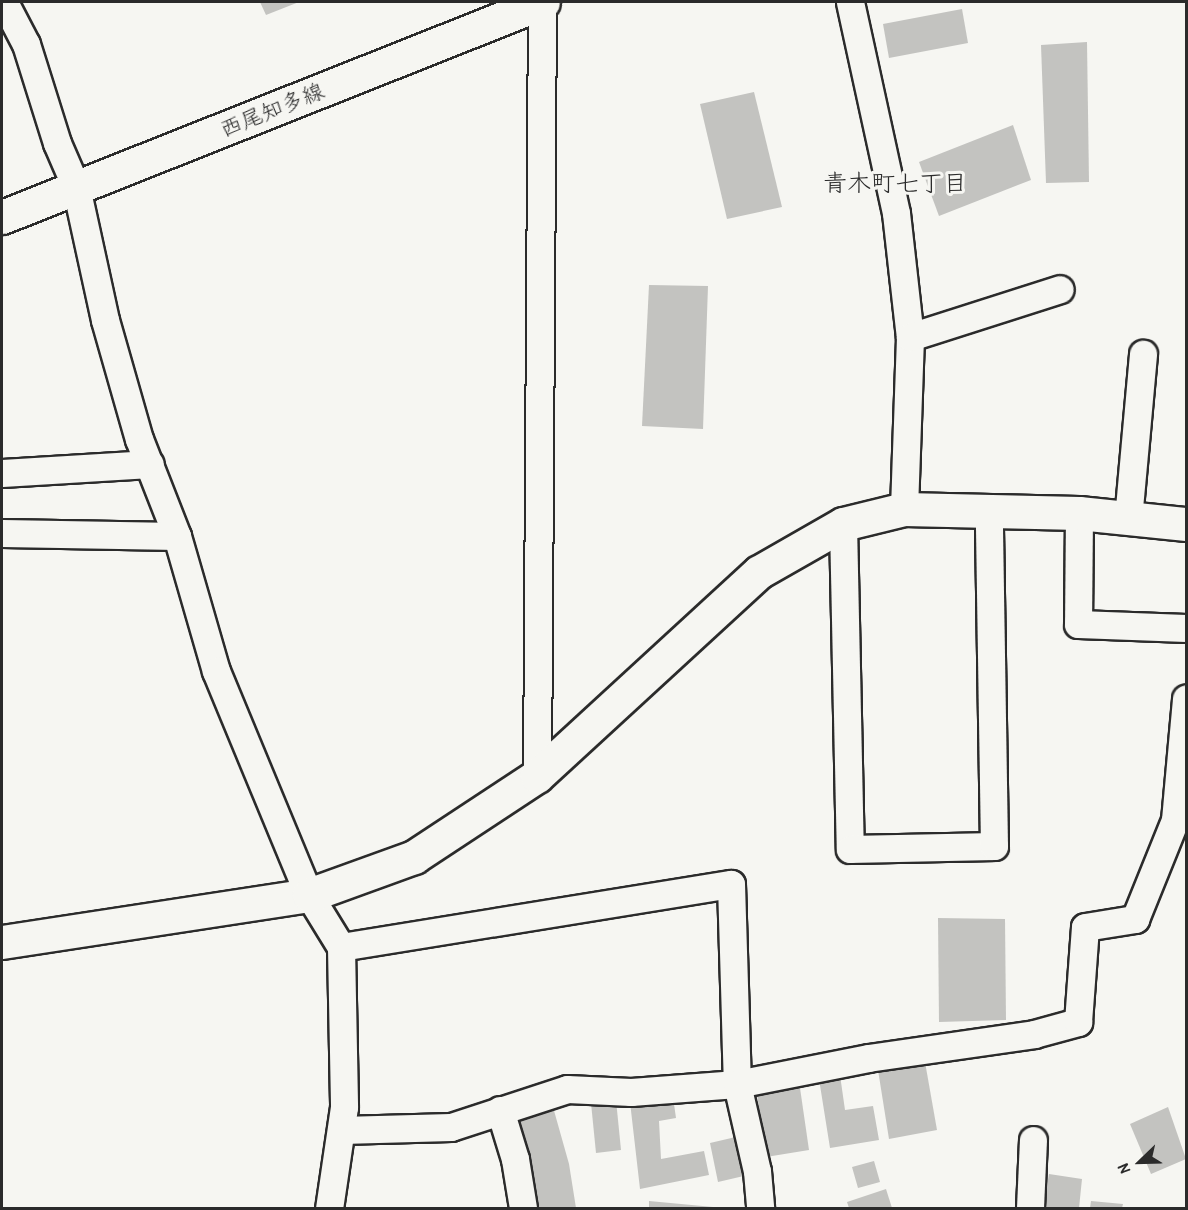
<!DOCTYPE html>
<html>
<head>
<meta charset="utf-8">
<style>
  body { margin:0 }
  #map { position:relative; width:1188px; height:1210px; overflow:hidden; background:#f6f6f2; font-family:"Patrick Hand","Klee One",sans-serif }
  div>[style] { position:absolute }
  .building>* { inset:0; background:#c3c3c0 }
  .roads { filter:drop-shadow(2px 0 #2b2b2b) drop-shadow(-2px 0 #2b2b2b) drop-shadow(0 2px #2b2b2b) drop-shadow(0 -2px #2b2b2b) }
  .street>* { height:27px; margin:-13.5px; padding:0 13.5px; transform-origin:13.5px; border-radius:13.5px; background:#f6f6f2 }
  .secondary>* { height:33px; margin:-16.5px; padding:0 16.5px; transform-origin:16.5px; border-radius:16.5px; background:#f6f6f2 }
  .primary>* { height:33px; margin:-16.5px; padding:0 16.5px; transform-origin:16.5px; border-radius:16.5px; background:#f6f6f2 }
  span { translate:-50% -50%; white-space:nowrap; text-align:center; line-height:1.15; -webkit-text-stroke:6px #f6f6f2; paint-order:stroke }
  .street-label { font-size:22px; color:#2b2b2b }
  .neighbourhood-label { font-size:24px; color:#2b2b2b }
  .frame { position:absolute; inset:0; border:3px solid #2b2b2b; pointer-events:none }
  .north { position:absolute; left:1110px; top:1132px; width:60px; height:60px; -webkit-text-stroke:4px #f6f6f2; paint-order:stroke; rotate:247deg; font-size:16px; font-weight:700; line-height:24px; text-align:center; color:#2b2b2b }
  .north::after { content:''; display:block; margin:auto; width:21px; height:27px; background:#2b2b2b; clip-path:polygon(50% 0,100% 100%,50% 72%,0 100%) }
</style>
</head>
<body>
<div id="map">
  <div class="building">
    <div style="clip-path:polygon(260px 2px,299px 2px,266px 15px)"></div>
    <div style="clip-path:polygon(962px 9px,968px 43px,889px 58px,883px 24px)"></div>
    <div style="clip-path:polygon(1087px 42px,1089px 182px,1046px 183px,1041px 45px)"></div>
    <div style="clip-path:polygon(754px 92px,782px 207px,727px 219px,700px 104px)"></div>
    <div style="clip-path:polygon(1013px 125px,1031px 180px,939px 216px,919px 162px)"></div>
    <div style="clip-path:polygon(649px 285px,708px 286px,703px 429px,642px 426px)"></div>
    <div style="clip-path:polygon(938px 918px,1005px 919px,1006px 1020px,939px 1022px)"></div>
    <div style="clip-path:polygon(925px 1062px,937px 1130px,889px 1139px,878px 1070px)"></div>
    <div style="clip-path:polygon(840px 1075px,845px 1110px,873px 1106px,879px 1140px,830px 1148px,819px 1079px)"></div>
    <div style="clip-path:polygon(800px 1088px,809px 1150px,766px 1157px,757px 1094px)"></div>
    <div style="clip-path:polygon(673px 1097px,676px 1118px,659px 1121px,661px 1159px,704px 1151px,709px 1175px,640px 1189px,630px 1102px)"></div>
    <div style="clip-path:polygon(616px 1100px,621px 1150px,596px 1153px,591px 1103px)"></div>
    <div style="clip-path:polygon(553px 1107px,569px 1164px,576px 1208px,533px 1208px,512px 1120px)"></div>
    <div style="clip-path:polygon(1168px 1107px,1186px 1159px,1151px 1174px,1130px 1124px)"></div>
    <div style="clip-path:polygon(740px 1136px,748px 1175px,718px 1182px,710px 1143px)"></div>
    <div style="clip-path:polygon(874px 1161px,880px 1182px,858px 1188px,852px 1167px)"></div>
    <div style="clip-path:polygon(1049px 1174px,1082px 1179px,1079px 1208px,1043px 1208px)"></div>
    <div style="clip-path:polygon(886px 1189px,892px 1208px,849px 1208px,847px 1202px)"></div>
    <div style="clip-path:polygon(649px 1201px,713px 1207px,713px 1208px,649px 1208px)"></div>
    <div style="clip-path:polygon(1091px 1201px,1123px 1204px,1122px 1208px,1090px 1208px)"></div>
  </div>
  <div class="roads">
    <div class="street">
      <div style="left:4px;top:2px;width:47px;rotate:62.4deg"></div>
      <div style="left:26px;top:44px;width:104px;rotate:72.6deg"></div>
      <div style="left:57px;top:143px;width:48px;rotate:66.6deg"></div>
      <div style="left:76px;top:187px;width:136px;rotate:77.7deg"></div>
      <div style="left:105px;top:320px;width:124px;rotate:74.1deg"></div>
      <div style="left:139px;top:439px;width:104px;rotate:68.6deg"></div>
      <div style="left:177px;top:536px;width:141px;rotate:73.9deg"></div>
      <div style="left:216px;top:671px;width:243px;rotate:67.5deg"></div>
      <div style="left:309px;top:895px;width:61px;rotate:58.4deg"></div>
      <div style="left:341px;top:947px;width:160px;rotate:88.9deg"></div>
      <div style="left:344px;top:1107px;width:102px;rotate:98.4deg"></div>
      <div style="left:850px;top:2px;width:216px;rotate:77.7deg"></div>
      <div style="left:896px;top:213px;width:125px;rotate:83.6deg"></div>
      <div style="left:910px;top:337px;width:172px;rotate:92deg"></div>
      <div style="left:910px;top:337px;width:157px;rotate:-17.7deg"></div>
      <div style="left:2px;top:473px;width:148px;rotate:-3.5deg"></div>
      <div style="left:1079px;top:513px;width:111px;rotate:90.5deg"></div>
      <div style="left:1078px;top:624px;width:108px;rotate:2.1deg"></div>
      <div style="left:1128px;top:519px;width:166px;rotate:-84.8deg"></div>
      <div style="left:843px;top:524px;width:325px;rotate:88.8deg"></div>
      <div style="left:850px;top:849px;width:144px;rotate:-1.2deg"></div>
      <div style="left:994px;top:846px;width:335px;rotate:-90.9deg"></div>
      <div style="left:2px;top:533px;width:175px;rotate:1deg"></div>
      <div style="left:537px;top:776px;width:774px;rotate:-89.63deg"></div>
      <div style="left:341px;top:947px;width:395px;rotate:-9.2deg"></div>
      <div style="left:731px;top:884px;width:200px;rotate:88.3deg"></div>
      <div style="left:737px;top:1084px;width:89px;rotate:77.1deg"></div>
      <div style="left:757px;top:1171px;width:37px;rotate:85deg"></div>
      <div style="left:500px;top:1110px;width:51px;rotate:73deg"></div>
      <div style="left:515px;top:1159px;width:50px;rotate:80.7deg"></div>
      <div style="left:341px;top:1130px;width:110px;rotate:-1.6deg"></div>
      <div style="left:451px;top:1127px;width:122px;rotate:-18.1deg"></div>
      <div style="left:567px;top:1089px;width:64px;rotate:2.7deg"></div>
      <div style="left:631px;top:1092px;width:106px;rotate:-4.3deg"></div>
      <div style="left:737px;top:1084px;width:134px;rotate:-11.2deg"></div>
      <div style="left:868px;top:1058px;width:168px;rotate:-8.2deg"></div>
      <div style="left:1034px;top:1034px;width:46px;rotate:-15.3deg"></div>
      <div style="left:1078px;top:1022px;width:95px;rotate:-85.8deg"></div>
      <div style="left:1085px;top:927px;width:51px;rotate:-9.1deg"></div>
      <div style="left:1135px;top:919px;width:107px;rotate:-68deg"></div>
      <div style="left:1175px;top:820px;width:122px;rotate:-84.8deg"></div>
      <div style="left:1030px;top:1208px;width:68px;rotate:-87.5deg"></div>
    </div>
    <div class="secondary">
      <div style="left:2px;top:942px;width:311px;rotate:-8.7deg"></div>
      <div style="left:309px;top:895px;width:112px;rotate:-19.9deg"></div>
      <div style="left:414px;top:857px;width:147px;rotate:-33.4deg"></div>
      <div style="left:537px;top:776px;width:301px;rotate:-42.6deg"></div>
      <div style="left:759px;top:572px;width:97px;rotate:-29.7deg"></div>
      <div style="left:843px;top:524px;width:63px;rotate:-13.8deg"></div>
      <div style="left:904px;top:509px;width:175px;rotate:1.3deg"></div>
      <div style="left:1079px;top:513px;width:108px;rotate:5.9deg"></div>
    </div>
    <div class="primary">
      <div style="left:2px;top:217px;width:582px;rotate:-21.67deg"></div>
    </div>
  </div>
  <div class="street-label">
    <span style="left:272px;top:110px;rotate:-22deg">西尾知多線</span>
  </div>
  <div class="neighbourhood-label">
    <span style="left:895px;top:183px">青木町七丁目</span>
  </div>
  <div class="frame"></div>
  <div class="north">N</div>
</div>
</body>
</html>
